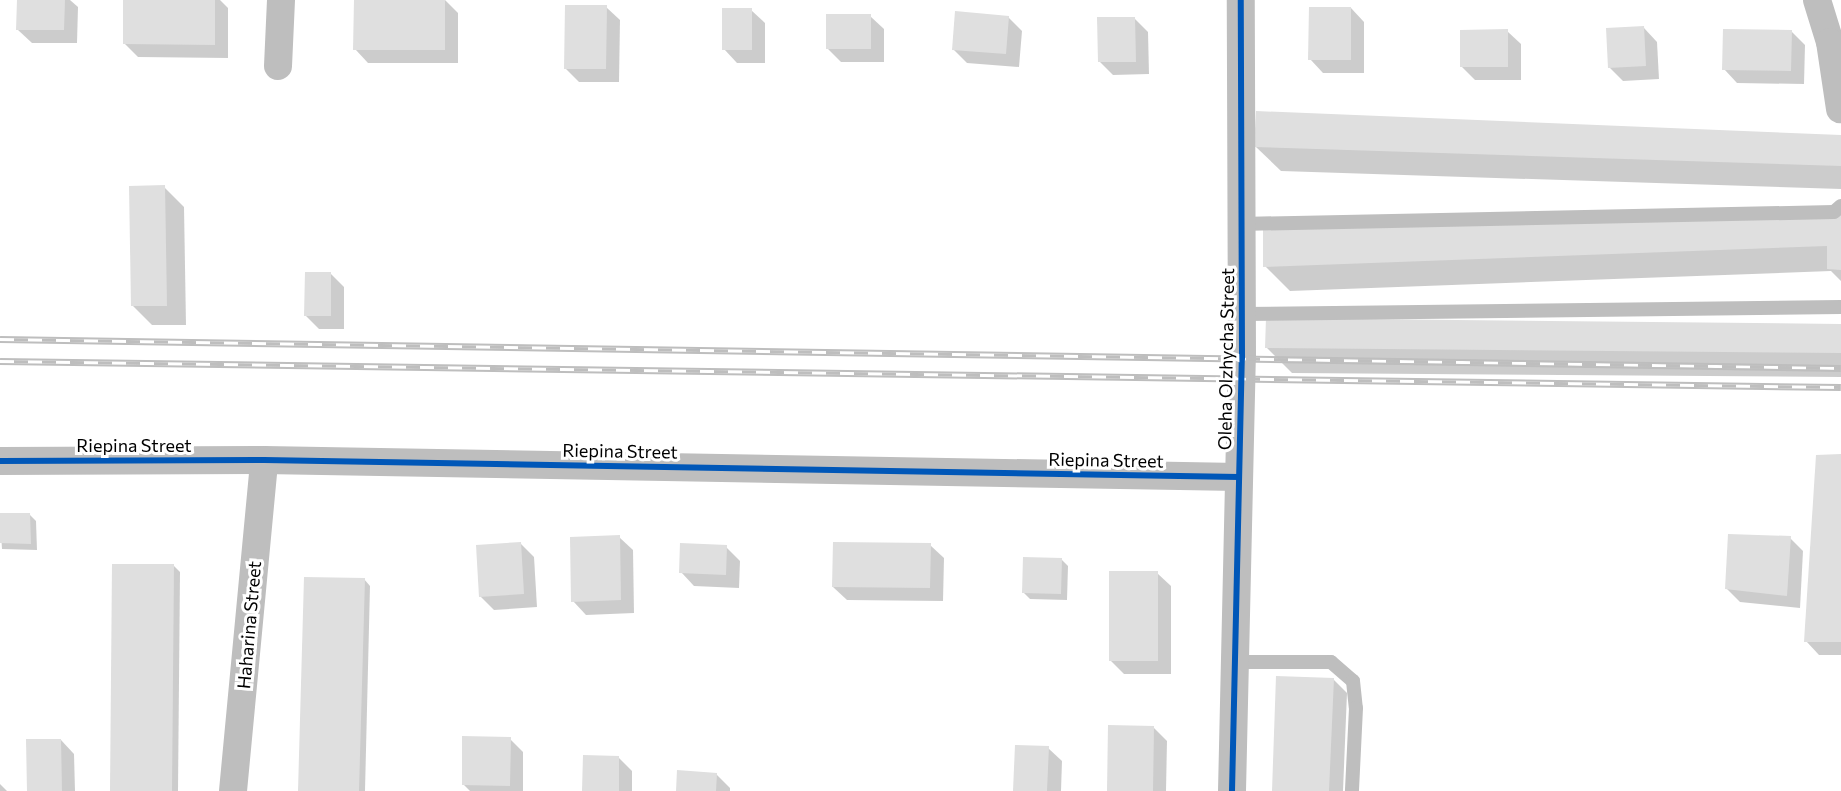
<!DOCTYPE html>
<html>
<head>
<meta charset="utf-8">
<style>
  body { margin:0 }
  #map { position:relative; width:1841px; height:791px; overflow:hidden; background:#fff; font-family:Commissioner,sans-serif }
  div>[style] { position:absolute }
  .shadow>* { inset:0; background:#0003 }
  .building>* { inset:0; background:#dfdfdf }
  .lane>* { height:14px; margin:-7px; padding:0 7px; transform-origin:7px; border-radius:7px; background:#bebebe }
  .street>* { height:28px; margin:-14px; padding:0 14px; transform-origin:14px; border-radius:14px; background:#bebebe }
  .rail>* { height:7px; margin-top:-3.5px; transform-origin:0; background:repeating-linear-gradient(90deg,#fff 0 14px,#bebebe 0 28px); box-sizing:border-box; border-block:2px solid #bebebe }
  .cycleway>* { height:6px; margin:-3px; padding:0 3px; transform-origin:3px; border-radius:3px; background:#0057b8 }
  span { translate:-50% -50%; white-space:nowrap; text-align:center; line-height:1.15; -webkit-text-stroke:6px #fff; paint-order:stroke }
  .street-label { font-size:18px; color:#000 }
</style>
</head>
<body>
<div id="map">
  <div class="shadow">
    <div style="clip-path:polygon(18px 0,70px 0,78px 7px,77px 43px,32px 43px,18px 30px)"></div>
    <div style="clip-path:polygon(125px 0,220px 0,228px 8px,228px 58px,138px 57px,125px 44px)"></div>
    <div style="clip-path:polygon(355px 0,445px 0,458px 13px,458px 63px,368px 63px,355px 49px)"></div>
    <div style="clip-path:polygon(606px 7px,620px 20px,619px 82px,579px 82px,566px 69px)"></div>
    <div style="clip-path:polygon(1351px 8px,1364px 22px,1364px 73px,1323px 73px,1310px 59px)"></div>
    <div style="clip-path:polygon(751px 10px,765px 23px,765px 63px,737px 63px,724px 49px)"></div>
    <div style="clip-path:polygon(870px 16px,884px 29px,884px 62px,841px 62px,827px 48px)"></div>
    <div style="clip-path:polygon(1008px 17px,1022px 31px,1019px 67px,967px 63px,954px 50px)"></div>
    <div style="clip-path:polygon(1134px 18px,1148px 32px,1149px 74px,1113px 75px,1099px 61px)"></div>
    <div style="clip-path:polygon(1644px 28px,1657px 42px,1659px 79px,1623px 81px,1609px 67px)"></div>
    <div style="clip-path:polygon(1507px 31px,1521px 44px,1521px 80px,1475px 80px,1462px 67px)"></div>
    <div style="clip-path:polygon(1792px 32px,1805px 45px,1804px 84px,1737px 83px,1724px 69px)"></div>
    <div style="clip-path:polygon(1841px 136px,1841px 189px,1281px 171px,1256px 147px)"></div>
    <div style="clip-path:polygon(164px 187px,184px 207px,186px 325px,152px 325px,132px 305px)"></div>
    <div style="clip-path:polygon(1841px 216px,1841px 281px,1831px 271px,1290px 291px,1265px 266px)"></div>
    <div style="clip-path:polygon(331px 274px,344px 287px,344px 329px,319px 329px,306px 316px)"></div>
    <div style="clip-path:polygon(1841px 326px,1841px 377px,1292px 373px,1267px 348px)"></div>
    <div style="clip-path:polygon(1841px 455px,1841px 655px,1819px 655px,1806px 641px)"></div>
    <div style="clip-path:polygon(0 515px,30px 515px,36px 521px,37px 550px,2px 549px)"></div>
    <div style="clip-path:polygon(619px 537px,633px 550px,634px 613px,586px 615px,573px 601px)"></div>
    <div style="clip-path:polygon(1790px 538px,1803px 551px,1800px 608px,1740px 602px,1727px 589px)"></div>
    <div style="clip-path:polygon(521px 544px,534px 557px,537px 607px,494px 610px,480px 596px)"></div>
    <div style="clip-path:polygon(930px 545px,944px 558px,943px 601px,847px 600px,833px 587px)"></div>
    <div style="clip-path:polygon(726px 547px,740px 561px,739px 588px,694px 586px,681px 572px)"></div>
    <div style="clip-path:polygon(1061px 559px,1068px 566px,1067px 600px,1030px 599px,1023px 592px)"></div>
    <div style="clip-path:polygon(174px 566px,180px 572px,178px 791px,111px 791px)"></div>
    <div style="clip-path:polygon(1157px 573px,1171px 586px,1171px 674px,1124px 674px,1110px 660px)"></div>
    <div style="clip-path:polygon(364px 579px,370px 586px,365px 791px,299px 791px)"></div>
    <div style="clip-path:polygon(1333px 679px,1347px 693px,1343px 791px,1273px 791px)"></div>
    <div style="clip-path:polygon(1154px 728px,1167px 741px,1166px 791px,1109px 791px)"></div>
    <div style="clip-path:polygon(510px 739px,523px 752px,523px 791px,470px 791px,463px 784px)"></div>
    <div style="clip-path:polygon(61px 740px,74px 754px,75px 791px,29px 791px)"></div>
    <div style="clip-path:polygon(1048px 748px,1062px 761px,1061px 791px,1015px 791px)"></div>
    <div style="clip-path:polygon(619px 758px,632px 771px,632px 791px,584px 791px)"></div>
    <div style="clip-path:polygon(716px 774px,730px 788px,730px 791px,677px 791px)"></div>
    <div style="clip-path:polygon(0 784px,7px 791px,0 791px)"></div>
  </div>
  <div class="building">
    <div style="clip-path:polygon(17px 0,65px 0,64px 30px,16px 30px)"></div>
    <div style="clip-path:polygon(123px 0,215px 0,215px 45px,123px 44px)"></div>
    <div style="clip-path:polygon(354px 0,445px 0,445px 50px,353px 50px)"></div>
    <div style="clip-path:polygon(565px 5px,607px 5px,606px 69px,564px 69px)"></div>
    <div style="clip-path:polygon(1309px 7px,1351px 7px,1351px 60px,1308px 60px)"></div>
    <div style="clip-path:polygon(722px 8px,752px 8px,752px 50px,722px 50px)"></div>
    <div style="clip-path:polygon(955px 11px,1009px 16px,1006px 54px,952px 50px)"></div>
    <div style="clip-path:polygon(826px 14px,871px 14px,871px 49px,826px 49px)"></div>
    <div style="clip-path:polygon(1097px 17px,1135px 17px,1136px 62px,1098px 62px)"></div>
    <div style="clip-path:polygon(1644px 26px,1646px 66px,1608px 68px,1606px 28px)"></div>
    <div style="clip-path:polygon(1508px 29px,1508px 67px,1460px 67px,1460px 30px)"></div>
    <div style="clip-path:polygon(1723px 29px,1792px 30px,1791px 71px,1722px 70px)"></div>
    <div style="clip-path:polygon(1256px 111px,1841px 135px,1841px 166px,1254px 147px)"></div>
    <div style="clip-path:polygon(165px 185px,167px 306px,131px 306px,129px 186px)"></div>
    <div style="clip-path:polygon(1841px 215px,1841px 270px,1827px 269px,1827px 246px,1263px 267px,1263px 224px)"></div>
    <div style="clip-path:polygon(305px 272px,331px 272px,331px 316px,304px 316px)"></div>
    <div style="clip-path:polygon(1266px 318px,1841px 324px,1841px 353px,1265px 348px)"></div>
    <div style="clip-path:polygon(1841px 454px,1841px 642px,1804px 642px,1816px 455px)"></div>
    <div style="clip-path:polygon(0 513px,30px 513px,31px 544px,0 543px)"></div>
    <div style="clip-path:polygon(1728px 534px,1791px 536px,1787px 596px,1725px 589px)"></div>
    <div style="clip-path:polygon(620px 535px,621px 600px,571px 602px,570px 537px)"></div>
    <div style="clip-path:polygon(521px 542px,524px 594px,479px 597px,476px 545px)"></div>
    <div style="clip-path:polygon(833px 542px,931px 543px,930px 588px,832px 587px)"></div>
    <div style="clip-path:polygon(680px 543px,727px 545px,726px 575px,679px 573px)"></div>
    <div style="clip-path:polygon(1023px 557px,1062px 558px,1061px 594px,1022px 593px)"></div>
    <div style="clip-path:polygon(112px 564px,174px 564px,172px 791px,110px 791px)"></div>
    <div style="clip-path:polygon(1109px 571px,1158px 571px,1158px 661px,1109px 661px)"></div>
    <div style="clip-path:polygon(304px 577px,365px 578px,359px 791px,298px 791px)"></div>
    <div style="clip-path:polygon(1276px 676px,1334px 678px,1329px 791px,1272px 791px)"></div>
    <div style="clip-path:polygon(1108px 725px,1154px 726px,1153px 791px,1107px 791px)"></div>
    <div style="clip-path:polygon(462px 736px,511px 737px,510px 786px,462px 785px)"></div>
    <div style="clip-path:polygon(26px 739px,61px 739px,62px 791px,27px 791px)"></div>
    <div style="clip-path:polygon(1015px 745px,1049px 746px,1047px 791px,1013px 791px)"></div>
    <div style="clip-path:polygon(583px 755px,619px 756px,619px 791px,582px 791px)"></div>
    <div style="clip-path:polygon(677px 770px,717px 773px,716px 791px,676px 791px)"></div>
  </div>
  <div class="lane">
    <div style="left:1241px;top:224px;width:593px;rotate:-1.16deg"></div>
    <div style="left:1834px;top:212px;width:9px;rotate:-41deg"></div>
    <div style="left:1242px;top:314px;width:599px;rotate:-0.67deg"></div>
    <div style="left:1234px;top:662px;width:97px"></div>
    <div style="left:1331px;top:662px;width:29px;rotate:41deg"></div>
    <div style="left:1353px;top:681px;width:27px;rotate:84deg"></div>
    <div style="left:1356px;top:708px;width:83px;rotate:92.8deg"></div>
  </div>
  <div class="street">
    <div style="left:1817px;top:0;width:44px;rotate:72.8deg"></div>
    <div style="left:1830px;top:42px;width:68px;rotate:81.5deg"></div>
    <div style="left:278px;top:66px;width:66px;rotate:-87.4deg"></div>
    <div style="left:0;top:461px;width:264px;rotate:-0.2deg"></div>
    <div style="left:264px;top:460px;width:975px;rotate:1deg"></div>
    <div style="left:233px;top:791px;width:332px;rotate:-84.6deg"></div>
    <div style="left:1232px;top:791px;width:433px;rotate:-88.7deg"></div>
    <div style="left:1242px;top:358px;width:358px;rotate:-90.2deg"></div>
  </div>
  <div class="rail">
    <div style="left:0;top:339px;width:1841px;rotate:0.9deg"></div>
    <div style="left:0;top:361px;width:1841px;rotate:0.81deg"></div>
  </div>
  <div class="cycleway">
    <div style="left:0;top:461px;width:264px;rotate:-0.2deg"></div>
    <div style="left:264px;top:460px;width:975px;rotate:1deg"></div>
    <div style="left:1232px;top:791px;width:433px;rotate:-88.7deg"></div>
    <div style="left:1242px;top:358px;width:358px;rotate:-90.2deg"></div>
  </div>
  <div class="street-label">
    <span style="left:1226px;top:359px;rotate:-89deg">Oleha Olzhycha Street</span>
    <span style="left:134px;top:445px">Riepina Street</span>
    <span style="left:620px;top:451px;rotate:1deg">Riepina Street</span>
    <span style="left:1106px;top:460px;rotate:1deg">Riepina Street</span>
    <span style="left:249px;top:625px;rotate:-85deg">Haharina Street</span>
  </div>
</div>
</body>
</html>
